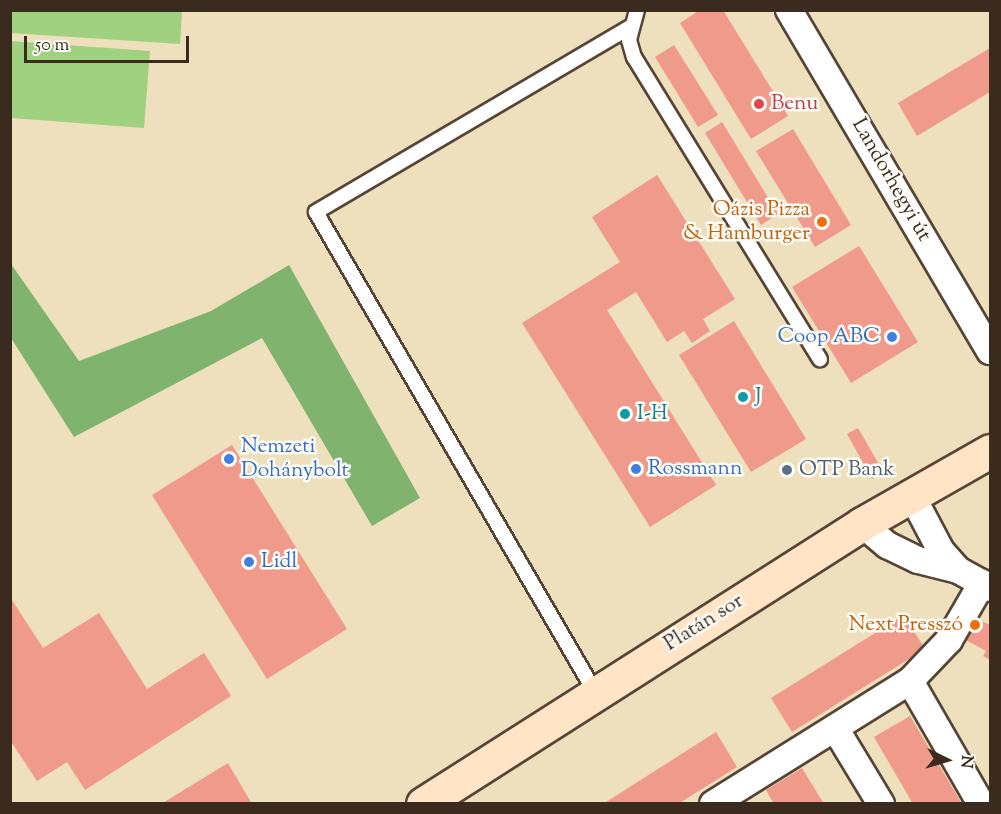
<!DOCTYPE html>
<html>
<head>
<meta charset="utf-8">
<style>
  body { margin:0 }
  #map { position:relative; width:1001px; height:814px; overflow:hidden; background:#eedfbd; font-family:"Sorts Mill Goudy",serif }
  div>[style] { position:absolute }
  .green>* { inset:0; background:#9fd180 }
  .forest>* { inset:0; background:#7fb36e }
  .building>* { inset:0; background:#ef9a8a }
  .roads { filter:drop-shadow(2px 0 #564536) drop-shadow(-2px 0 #564536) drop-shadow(0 2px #564536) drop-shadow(0 -2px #564536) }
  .lane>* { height:14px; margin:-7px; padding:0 7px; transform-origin:7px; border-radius:7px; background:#fff }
  .street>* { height:26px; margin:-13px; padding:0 13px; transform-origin:13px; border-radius:13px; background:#fff }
  .secondary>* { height:33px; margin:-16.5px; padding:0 16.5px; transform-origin:16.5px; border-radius:16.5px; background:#ffe4c6 }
  .dots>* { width:16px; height:16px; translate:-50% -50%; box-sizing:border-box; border:3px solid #fdfcf7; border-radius:50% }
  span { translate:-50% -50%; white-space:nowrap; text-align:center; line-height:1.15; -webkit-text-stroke:5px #fdfcf7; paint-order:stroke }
  .health-label { font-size:21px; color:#be3a42 }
  .left { translate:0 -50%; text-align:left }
  .street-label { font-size:21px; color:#3b2a1e }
  .food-label { font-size:21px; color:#c56008 }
  .right { translate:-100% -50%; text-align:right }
  .shop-label { font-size:21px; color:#366cbe }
  .culture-label { font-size:21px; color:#0d838f }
  .service-label { font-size:21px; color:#4e5e75 }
  .frame { position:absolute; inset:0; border:12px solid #3b2a1e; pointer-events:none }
  .north { position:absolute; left:917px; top:730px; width:60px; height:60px; -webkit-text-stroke:4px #fdfcf7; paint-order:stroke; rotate:95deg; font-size:16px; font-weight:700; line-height:24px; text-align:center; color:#3b2a1e }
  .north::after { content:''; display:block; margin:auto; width:21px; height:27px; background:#3b2a1e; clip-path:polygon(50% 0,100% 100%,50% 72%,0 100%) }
  .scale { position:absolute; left:24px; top:36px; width:165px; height:27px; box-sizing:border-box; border:3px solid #3b2a1e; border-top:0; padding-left:8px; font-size:18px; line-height:21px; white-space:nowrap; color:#3b2a1e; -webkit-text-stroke:4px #fdfcf7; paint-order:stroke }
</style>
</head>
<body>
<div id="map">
  <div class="green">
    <div style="clip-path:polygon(11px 11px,182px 11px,180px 44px,11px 33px)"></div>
    <div style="clip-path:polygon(10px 41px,150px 51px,144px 128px,11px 118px)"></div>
  </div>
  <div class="forest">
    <div style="clip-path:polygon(11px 264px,79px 361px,211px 311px,289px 265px,420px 498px,372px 526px,262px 338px,74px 437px,11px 338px)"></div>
  </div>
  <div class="building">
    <div style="clip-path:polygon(700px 10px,723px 10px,788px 116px,751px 139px,680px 23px)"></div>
    <div style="clip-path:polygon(674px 45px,718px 115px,698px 127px,655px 57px)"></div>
    <div style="clip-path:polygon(990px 48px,990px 92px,917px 136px,898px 103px)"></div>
    <div style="clip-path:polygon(722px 122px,778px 214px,761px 225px,705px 133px)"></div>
    <div style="clip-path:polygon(793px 129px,851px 225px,815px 247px,756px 151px)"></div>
    <div style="clip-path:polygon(657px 175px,735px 299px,703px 319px,710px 331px,692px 343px,684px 331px,667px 342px,636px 292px,607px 310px,716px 485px,650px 527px,522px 323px,620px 262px,592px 217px)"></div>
    <div style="clip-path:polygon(859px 246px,918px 342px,851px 383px,792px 287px)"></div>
    <div style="clip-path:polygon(734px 321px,806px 439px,751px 472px,679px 355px)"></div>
    <div style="clip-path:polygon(858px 428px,884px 473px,872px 479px,847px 434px)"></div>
    <div style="clip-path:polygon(232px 445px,347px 629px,267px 679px,152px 495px)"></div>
    <div style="clip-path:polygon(10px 597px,43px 648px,99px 613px,147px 689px,204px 653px,231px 696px,85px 790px,67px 762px,37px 781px,10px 740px)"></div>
    <div style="clip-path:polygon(904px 615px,925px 649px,792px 732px,771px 698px)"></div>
    <div style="clip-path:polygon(973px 617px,990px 625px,990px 660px,983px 656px,986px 651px,962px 638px)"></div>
    <div style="clip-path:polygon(910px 716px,962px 804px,913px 804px,874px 737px)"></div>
    <div style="clip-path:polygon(716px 732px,737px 767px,678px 804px,603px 804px)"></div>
    <div style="clip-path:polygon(228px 763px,252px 804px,161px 804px)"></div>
    <div style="clip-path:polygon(802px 768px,824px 804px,774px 804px,766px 790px)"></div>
  </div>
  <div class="roads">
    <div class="lane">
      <div style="left:637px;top:10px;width:31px;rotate:105deg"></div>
      <div style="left:629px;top:40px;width:18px;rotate:74deg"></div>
      <div style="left:634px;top:57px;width:355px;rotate:58.4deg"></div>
      <div style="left:595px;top:692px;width:555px;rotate:-120.17deg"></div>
      <div style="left:316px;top:212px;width:364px;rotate:-30.5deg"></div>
    </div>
    <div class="street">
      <div style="left:789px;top:10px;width:396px;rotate:59.5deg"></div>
      <div style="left:911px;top:494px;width:64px;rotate:62.2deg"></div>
      <div style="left:941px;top:551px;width:25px;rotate:48deg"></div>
      <div style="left:958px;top:570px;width:37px;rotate:29deg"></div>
      <div style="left:862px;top:524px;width:33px;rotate:40deg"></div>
      <div style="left:887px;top:545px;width:34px;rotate:26deg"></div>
      <div style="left:918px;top:560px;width:41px;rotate:14deg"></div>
      <div style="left:910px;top:681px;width:142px;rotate:60deg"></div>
      <div style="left:835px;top:728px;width:89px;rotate:58.8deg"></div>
      <div style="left:713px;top:804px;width:232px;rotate:-32deg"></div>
      <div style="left:910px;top:681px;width:57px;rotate:-46.4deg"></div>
      <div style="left:949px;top:640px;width:66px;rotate:-59.9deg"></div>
    </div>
    <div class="secondary">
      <div style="left:423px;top:804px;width:521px;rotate:-32.53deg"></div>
      <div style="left:862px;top:524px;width:147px;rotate:-29.7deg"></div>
    </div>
  </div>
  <div class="dots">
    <div style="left:759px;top:104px;background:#e0444e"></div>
    <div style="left:822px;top:222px;background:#e8710a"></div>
    <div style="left:892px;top:337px;background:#3f7fe0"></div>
    <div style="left:743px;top:397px;background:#0f9aa8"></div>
    <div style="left:625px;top:414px;background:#0f9aa8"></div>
    <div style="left:229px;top:459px;background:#3f7fe0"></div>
    <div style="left:636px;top:469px;background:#3f7fe0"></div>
    <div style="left:787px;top:470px;background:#5c6f8a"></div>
    <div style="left:249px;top:562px;background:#3f7fe0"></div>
    <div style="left:975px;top:625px;background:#e8710a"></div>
  </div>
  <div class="health-label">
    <span class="left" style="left:771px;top:104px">Benu</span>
  </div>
  <div class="street-label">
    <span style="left:891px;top:180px;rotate:60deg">Landorhegyi út</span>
    <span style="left:704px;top:623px;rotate:-32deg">Platán sor</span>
  </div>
  <div class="food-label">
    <span class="right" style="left:810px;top:222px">Oázis Pizza<br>&amp; Hamburger</span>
    <span class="right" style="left:963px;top:625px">Next Presszó</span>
  </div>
  <div class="shop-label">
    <span class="right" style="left:880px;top:337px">Coop ABC</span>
    <span class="left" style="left:241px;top:459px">Nemzeti<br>Dohánybolt</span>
    <span class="left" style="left:648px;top:469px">Rossmann</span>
    <span class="left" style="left:261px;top:562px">Lidl</span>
  </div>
  <div class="culture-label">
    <span class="left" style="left:755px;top:397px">J</span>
    <span class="left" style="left:637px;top:414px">I-H</span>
  </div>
  <div class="service-label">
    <span class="left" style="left:799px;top:470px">OTP Bank</span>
  </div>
  <div class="frame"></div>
  <div class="north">N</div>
  <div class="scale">50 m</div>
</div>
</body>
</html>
